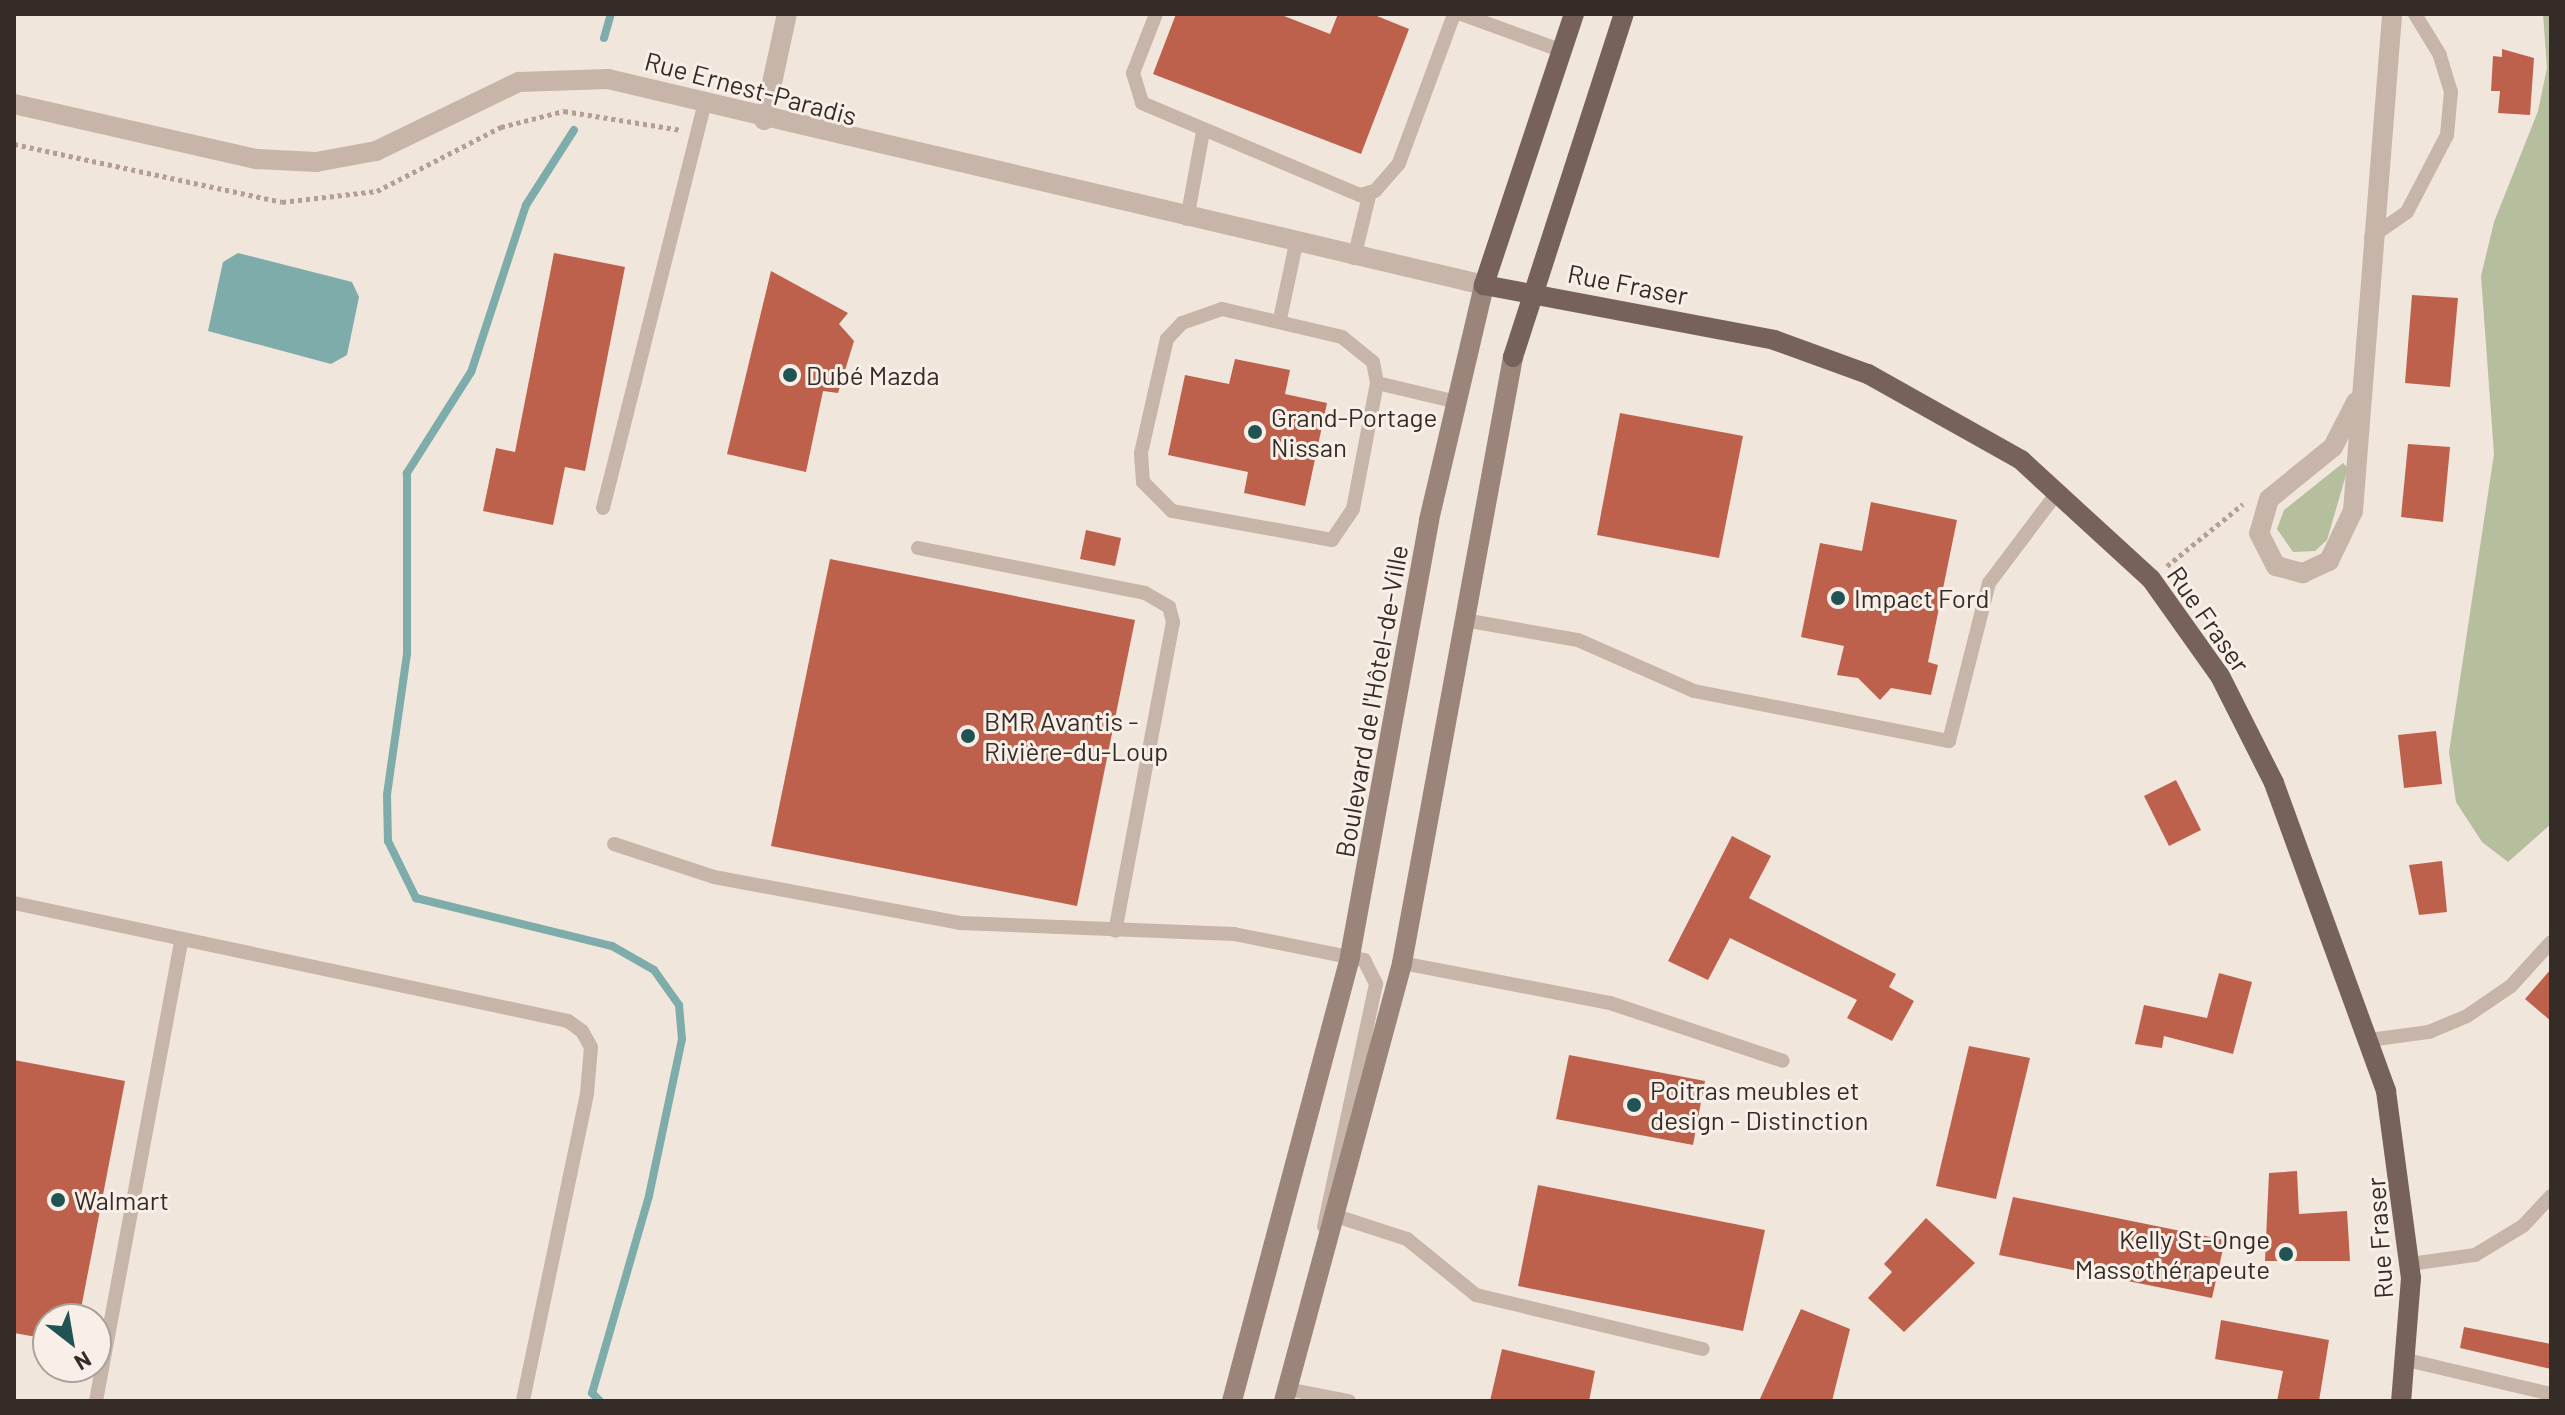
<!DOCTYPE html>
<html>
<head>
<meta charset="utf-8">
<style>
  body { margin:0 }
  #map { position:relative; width:2565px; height:1415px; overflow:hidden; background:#f0e6dc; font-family:Barlow,sans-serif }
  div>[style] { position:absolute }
  .green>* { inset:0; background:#b5be9d }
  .water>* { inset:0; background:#7dacab }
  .stream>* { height:8px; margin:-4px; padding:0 4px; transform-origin:4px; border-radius:4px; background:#7dacab }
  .building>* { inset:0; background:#be614c }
  .path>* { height:5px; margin-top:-2.5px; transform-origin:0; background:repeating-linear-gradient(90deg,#b39f93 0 4px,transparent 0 8px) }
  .lane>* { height:14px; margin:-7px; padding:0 7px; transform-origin:7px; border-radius:7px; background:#c8b5a9 }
  .street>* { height:20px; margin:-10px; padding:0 10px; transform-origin:10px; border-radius:10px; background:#c8b5a9 }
  .secondary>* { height:20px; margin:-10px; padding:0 10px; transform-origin:10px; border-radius:10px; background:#9b847a }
  .primary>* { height:20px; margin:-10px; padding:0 10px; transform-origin:10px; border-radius:10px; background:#76625a }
  .dots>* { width:22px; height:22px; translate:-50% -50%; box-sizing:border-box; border:4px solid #f8f0e8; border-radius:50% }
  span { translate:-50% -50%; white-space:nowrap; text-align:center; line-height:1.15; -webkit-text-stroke:6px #f8f0e8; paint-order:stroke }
  .street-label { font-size:26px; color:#352c28 }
  .poi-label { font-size:26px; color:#352c28 }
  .left { translate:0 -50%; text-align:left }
  .right { translate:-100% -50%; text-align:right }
  .frame { position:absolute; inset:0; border:16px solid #352c28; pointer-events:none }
  .north { position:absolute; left:32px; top:1303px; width:80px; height:80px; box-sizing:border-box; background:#f8f0e8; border:2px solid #aaa29b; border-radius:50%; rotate:149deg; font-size:22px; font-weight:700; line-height:32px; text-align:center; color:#352c28 }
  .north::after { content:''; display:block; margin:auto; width:28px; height:36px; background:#205454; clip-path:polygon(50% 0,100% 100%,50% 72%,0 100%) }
</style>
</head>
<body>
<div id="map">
  <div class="green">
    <div style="clip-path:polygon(2543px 14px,2551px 14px,2551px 824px,2508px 862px,2482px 842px,2456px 802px,2449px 752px,2494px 454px,2481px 276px,2494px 222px,2538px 111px,2547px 68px)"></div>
    <div style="clip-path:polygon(2343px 463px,2348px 468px,2327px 540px,2315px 551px,2293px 552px,2277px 529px,2284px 510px)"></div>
  </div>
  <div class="water">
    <div style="clip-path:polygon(238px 253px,352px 282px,359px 297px,347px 355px,331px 364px,208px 331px,223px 262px)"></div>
  </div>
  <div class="stream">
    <div style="left:604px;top:38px;width:25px;rotate:-74deg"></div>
    <div style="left:574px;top:130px;width:89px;rotate:122.6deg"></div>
    <div style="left:526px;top:205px;width:176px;rotate:108.2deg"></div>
    <div style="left:471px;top:372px;width:120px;rotate:122.4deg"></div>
    <div style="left:407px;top:473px;width:181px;rotate:90deg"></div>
    <div style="left:407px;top:654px;width:142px;rotate:98.1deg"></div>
    <div style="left:387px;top:795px;width:46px;rotate:88.8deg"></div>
    <div style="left:388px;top:841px;width:64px;rotate:63.8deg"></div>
    <div style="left:416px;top:898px;width:202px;rotate:13.8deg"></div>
    <div style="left:612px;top:946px;width:48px;rotate:29.7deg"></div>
    <div style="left:654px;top:970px;width:43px;rotate:54.5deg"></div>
    <div style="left:679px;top:1005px;width:34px;rotate:85deg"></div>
    <div style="left:682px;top:1039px;width:160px;rotate:101.9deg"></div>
    <div style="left:649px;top:1196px;width:205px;rotate:106.1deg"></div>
    <div style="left:592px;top:1393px;width:11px;rotate:45deg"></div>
  </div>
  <div class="building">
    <div style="clip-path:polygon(1176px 14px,1279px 14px,1330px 34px,1338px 14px,1372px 14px,1409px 29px,1361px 154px,1153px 74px)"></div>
    <div style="clip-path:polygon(2502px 49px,2534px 58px,2530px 115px,2498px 113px,2500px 91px,2491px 91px,2493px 56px,2502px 57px)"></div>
    <div style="clip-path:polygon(554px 253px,625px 267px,585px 471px,565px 467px,553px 525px,483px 511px,496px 448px,515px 452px)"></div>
    <div style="clip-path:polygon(771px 271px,848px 313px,839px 324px,854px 341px,838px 393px,823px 391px,806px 472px,727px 454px)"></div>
    <div style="clip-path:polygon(2412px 295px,2458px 298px,2450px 387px,2405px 383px)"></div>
    <div style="clip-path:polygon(1235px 359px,1290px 370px,1285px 394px,1327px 403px,1305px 506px,1244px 493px,1248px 472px,1168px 455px,1185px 375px,1229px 384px)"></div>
    <div style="clip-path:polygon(1620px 413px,1743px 436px,1719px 558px,1597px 535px)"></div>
    <div style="clip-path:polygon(2408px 444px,2450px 447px,2443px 522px,2401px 517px)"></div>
    <div style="clip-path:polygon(1871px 502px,1957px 520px,1928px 662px,1938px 665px,1931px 695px,1891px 688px,1880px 700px,1858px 678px,1837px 675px,1844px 646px,1801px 637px,1820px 543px,1862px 551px)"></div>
    <div style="clip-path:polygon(1086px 530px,1121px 538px,1115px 566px,1080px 559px)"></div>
    <div style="clip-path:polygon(830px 559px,1135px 620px,1077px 906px,771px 846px)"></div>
    <div style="clip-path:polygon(2436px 731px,2442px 784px,2404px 788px,2398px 735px)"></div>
    <div style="clip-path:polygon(2176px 780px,2201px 830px,2169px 846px,2144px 796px)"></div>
    <div style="clip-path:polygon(1732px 836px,1771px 856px,1749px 898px,1896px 974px,1889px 987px,1914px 1001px,1892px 1041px,1847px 1018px,1857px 1000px,1730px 938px,1708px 980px,1668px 961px)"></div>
    <div style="clip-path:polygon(2442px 861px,2447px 912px,2419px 915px,2409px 865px)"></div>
    <div style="clip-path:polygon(2551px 969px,2551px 1021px,2525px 999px)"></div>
    <div style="clip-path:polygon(2219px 973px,2252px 982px,2233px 1054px,2164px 1036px,2162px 1048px,2135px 1044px,2144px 1005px,2207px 1018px)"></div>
    <div style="clip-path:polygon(1969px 1046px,2030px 1058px,1996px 1199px,1936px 1186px)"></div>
    <div style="clip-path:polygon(1569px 1055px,1705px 1081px,1693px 1145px,1556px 1119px)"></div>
    <div style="clip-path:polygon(14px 1060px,125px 1081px,79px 1319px,48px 1319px,48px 1339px,14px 1333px)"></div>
    <div style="clip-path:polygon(2297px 1171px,2299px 1214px,2347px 1211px,2350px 1261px,2265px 1261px,2269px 1173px)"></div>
    <div style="clip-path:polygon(1538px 1185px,1765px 1230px,1743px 1331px,1518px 1286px)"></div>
    <div style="clip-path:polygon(2013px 1197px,2225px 1240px,2212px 1298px,1999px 1255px)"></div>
    <div style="clip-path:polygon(1926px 1218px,1975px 1263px,1904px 1332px,1868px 1298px,1892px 1272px,1884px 1264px)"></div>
    <div style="clip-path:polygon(1801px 1309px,1850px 1329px,1832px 1401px,1759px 1401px)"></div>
    <div style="clip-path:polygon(2221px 1320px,2329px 1340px,2319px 1401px,2277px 1401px,2283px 1371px,2215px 1359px)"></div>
    <div style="clip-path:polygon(2464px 1327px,2551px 1344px,2551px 1369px,2460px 1348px)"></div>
    <div style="clip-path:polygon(1502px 1349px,1595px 1371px,1589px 1401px,1490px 1401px)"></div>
  </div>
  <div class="path">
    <div style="left:14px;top:144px;width:274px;rotate:12.2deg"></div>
    <div style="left:282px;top:202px;width:96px;rotate:-6.6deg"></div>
    <div style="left:377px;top:191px;width:140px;rotate:-27.3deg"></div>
    <div style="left:501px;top:127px;width:65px;rotate:-14.3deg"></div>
    <div style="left:564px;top:111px;width:119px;rotate:9.2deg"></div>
    <div style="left:2167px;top:566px;width:98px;rotate:-39.2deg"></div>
  </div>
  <div class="lane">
    <div style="left:1156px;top:14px;width:63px;rotate:111.3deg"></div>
    <div style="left:1133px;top:73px;width:31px;rotate:73deg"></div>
    <div style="left:1142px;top:103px;width:237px;rotate:22.9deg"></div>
    <div style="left:1360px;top:195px;width:16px;rotate:-15deg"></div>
    <div style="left:1375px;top:191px;width:37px;rotate:-49deg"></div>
    <div style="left:1399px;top:163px;width:159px;rotate:-69.7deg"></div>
    <div style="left:1461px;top:14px;width:105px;rotate:20deg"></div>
    <div style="left:1187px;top:219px;width:88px;rotate:-79.6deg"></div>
    <div style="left:2371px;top:237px;width:44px;rotate:-34.8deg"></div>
    <div style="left:2407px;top:212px;width:87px;rotate:-62.5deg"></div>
    <div style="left:2447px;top:135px;width:43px;rotate:-84.7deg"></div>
    <div style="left:2451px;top:92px;width:39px;rotate:-107deg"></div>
    <div style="left:2440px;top:55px;width:48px;rotate:-121.4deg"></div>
    <div style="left:1354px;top:258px;width:68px;rotate:-76.4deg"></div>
    <div style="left:1222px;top:309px;width:123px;rotate:13.1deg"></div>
    <div style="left:1342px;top:337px;width:40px;rotate:39deg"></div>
    <div style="left:1373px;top:362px;width:21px;rotate:79deg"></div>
    <div style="left:1377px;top:383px;width:128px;rotate:100.8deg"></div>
    <div style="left:1353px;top:509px;width:37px;rotate:124deg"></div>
    <div style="left:1332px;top:540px;width:163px;rotate:-169.7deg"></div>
    <div style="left:1172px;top:511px;width:41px;rotate:-135deg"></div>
    <div style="left:1143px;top:482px;width:29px;rotate:-94deg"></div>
    <div style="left:1141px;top:453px;width:117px;rotate:-77.2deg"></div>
    <div style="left:1167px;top:339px;width:22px;rotate:-47deg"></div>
    <div style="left:1182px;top:323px;width:42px;rotate:-19.3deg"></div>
    <div style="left:1280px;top:319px;width:77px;rotate:-78deg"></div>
    <div style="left:1377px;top:383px;width:78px;rotate:13.3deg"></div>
    <div style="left:603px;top:508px;width:419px;rotate:-75.9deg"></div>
    <div style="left:918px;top:548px;width:231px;rotate:11.2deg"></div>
    <div style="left:1145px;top:593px;width:28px;rotate:30deg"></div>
    <div style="left:1169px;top:607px;width:16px;rotate:75deg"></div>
    <div style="left:1173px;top:622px;width:314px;rotate:100.6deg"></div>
    <div style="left:1464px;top:620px;width:116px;rotate:10deg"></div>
    <div style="left:1578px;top:640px;width:127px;rotate:23.7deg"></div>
    <div style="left:1694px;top:691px;width:260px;rotate:11.1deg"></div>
    <div style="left:1949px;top:741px;width:163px;rotate:-75.8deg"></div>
    <div style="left:1989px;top:583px;width:116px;rotate:-53deg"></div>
    <div style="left:614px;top:844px;width:105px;rotate:18.3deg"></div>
    <div style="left:714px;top:877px;width:250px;rotate:10.6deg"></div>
    <div style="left:960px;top:923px;width:274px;rotate:2.3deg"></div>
    <div style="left:1234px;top:934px;width:133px;rotate:11.3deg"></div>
    <div style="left:1364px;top:960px;width:27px;rotate:63deg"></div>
    <div style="left:1376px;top:984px;width:248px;rotate:102.1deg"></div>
    <div style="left:14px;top:903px;width:566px;rotate:12.02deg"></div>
    <div style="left:568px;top:1021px;width:17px;rotate:36deg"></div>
    <div style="left:582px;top:1031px;width:18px;rotate:61deg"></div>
    <div style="left:591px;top:1047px;width:47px;rotate:94.9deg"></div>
    <div style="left:587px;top:1094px;width:314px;rotate:101.8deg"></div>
    <div style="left:1402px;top:963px;width:212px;rotate:10.9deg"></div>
    <div style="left:1610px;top:1003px;width:182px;rotate:18.5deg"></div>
    <div style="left:2369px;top:1040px;width:61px;rotate:-7.6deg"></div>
    <div style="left:2429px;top:1032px;width:41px;rotate:-22.8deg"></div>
    <div style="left:2467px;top:1016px;width:53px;rotate:-34.3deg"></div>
    <div style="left:2511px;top:986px;width:59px;rotate:-47.7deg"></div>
    <div style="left:1336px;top:1216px;width:75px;rotate:17.9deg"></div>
    <div style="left:1407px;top:1239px;width:89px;rotate:39.1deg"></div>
    <div style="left:1476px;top:1295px;width:233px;rotate:13.4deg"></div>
    <div style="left:2410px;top:1264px;width:66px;rotate:-7.9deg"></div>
    <div style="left:2475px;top:1255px;width:56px;rotate:-31.1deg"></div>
    <div style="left:2523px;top:1226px;width:41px;rotate:-47deg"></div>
    <div style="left:2407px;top:1360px;width:148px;rotate:13.3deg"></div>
    <div style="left:1287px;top:1389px;width:63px;rotate:11deg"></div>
    <div style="left:96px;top:1401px;width:470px;rotate:-79.5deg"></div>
  </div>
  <div class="street">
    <div style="left:14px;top:104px;width:249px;rotate:12.8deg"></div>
    <div style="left:257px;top:159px;width:59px;rotate:2.9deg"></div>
    <div style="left:316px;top:162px;width:61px;rotate:-10.4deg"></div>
    <div style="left:376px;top:151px;width:159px;rotate:-25.8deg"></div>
    <div style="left:519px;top:82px;width:89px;rotate:-1.9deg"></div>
    <div style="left:608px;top:79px;width:900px;rotate:13.23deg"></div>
    <div style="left:764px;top:120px;width:108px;rotate:-77.8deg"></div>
    <div style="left:2356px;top:402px;width:51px;rotate:117.1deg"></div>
    <div style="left:2333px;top:447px;width:82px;rotate:140.9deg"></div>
    <div style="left:2269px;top:499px;width:35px;rotate:106deg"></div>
    <div style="left:2259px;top:533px;width:37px;rotate:63deg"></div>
    <div style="left:2276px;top:566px;width:28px;rotate:15deg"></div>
    <div style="left:2303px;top:573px;width:29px;rotate:-25deg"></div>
    <div style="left:2329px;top:561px;width:55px;rotate:-64.4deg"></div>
    <div style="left:2353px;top:511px;width:499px;rotate:-85.5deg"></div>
  </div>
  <div class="secondary">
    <div style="left:1232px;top:1401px;width:460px;rotate:-75.1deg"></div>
    <div style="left:1350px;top:956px;width:443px;rotate:-79.7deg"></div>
    <div style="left:1429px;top:520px;width:241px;rotate:-76.8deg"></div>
    <div style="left:1284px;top:1401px;width:454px;rotate:-74.9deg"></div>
    <div style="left:1402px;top:963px;width:616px;rotate:-79.62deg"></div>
  </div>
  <div class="primary">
    <div style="left:1574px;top:14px;width:286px;rotate:108.4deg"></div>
    <div style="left:1484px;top:285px;width:295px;rotate:10.7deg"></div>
    <div style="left:1774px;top:340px;width:100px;rotate:19.9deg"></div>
    <div style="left:1868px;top:374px;width:176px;rotate:29.3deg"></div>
    <div style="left:2021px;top:460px;width:176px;rotate:42.5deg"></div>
    <div style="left:2151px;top:579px;width:119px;rotate:54.6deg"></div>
    <div style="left:2220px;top:676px;width:120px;rotate:63.2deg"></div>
    <div style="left:2274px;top:783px;width:328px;rotate:70deg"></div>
    <div style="left:2386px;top:1091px;width:189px;rotate:82.4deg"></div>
    <div style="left:2411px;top:1278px;width:123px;rotate:94.6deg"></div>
    <div style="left:1513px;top:357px;width:361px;rotate:-72.1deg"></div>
  </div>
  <div class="dots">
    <div style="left:790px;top:375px;background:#205454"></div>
    <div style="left:1255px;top:432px;background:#205454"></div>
    <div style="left:1838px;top:598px;background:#205454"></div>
    <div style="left:968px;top:736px;background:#205454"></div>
    <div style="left:1634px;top:1105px;background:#205454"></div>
    <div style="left:58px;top:1200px;background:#205454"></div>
    <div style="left:2286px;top:1254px;background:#205454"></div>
  </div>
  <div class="street-label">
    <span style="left:751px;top:88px;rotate:15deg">Rue Ernest-Paradis</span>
    <span style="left:1628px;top:284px;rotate:11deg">Rue Fraser</span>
    <span style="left:2209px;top:619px;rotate:55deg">Rue Fraser</span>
    <span style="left:1371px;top:701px;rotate:-80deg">Boulevard de l'Hôtel-de-Ville</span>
    <span style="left:2379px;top:1238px;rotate:-94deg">Rue Fraser</span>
  </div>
  <div class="poi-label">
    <span class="left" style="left:806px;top:375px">Dubé Mazda</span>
    <span class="left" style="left:1271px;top:432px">Grand-Portage<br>Nissan</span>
    <span class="left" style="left:1854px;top:598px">Impact Ford</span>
    <span class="left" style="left:984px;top:736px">BMR Avantis -<br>Rivière-du-Loup</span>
    <span class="left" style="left:1650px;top:1105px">Poitras meubles et<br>design - Distinction</span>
    <span class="left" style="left:74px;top:1200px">Walmart</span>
    <span class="right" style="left:2270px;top:1254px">Kelly St-Onge<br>Massothérapeute</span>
  </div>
  <div class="frame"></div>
  <div class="north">N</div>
</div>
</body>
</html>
